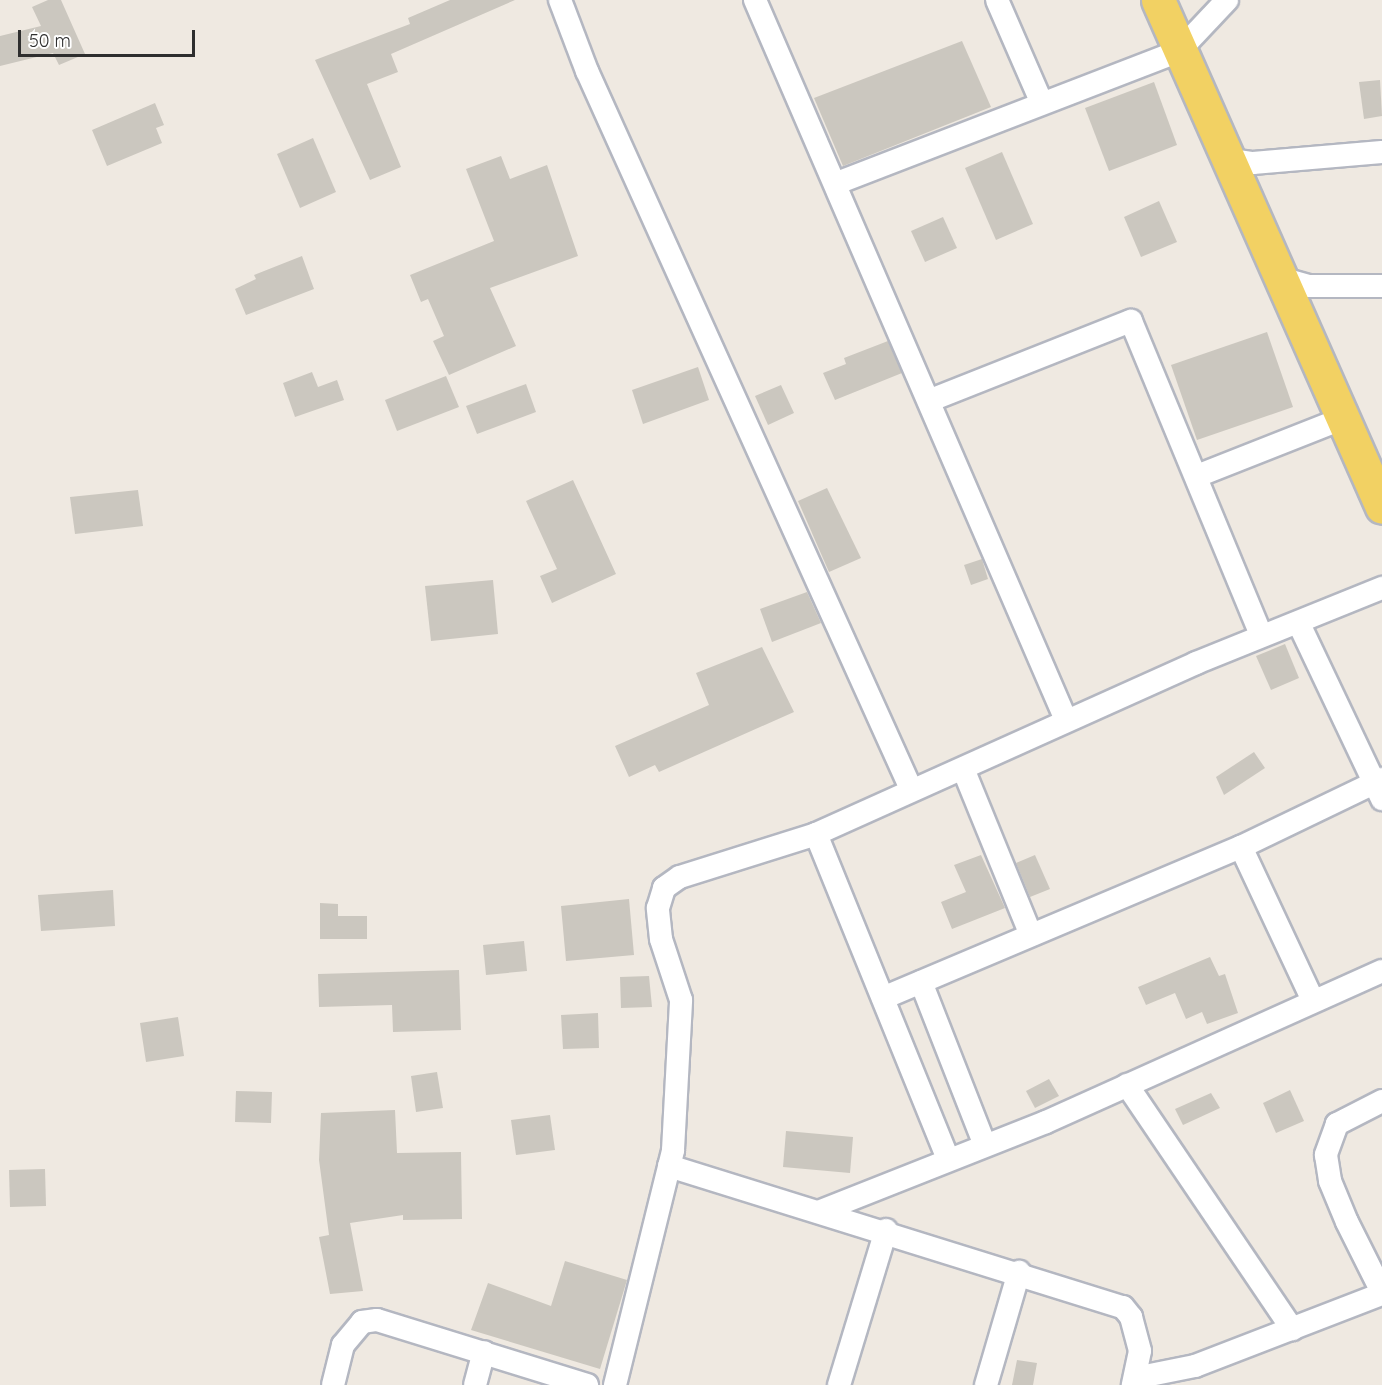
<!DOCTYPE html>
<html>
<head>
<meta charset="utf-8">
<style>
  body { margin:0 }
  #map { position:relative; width:1382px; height:1385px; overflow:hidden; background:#efe9e1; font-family:Quicksand,sans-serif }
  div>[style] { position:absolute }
  .building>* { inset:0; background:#cbc7bf }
  .roads { filter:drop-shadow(2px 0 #b4b7c1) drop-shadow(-2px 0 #b4b7c1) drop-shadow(0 2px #b4b7c1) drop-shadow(0 -2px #b4b7c1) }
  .minor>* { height:22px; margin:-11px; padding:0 11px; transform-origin:11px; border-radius:11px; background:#fff }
  .primary>* { height:33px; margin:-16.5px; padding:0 16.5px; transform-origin:16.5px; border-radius:16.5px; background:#f2d163 }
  span { translate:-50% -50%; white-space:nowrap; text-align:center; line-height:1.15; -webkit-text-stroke:4.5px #fff; paint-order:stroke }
  .scale { position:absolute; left:18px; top:30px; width:177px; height:27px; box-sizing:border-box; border:3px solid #2e2e2e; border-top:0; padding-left:8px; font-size:18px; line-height:21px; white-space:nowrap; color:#2e2e2e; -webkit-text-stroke:4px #fff; paint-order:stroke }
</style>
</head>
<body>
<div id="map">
  <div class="building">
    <div style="clip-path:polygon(48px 0,61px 0,85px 54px,59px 65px,53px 53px,0 66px,0 36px,41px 26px,32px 7px)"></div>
    <div style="clip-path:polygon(450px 0,515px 0,391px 54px,398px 72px,367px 84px,401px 167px,370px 180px,315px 60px,410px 24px,408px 18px)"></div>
    <div style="clip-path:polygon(962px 41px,991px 107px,843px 166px,814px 98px)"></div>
    <div style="clip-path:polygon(1380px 80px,1382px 116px,1364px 119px,1359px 82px)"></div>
    <div style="clip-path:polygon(1154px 82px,1177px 145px,1109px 171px,1085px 108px)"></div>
    <div style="clip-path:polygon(155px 103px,164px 125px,156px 128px,162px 143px,107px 166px,92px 130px)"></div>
    <div style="clip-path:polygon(313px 138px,336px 192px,300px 208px,277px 154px)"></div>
    <div style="clip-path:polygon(1002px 152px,1033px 224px,996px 240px,965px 168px)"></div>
    <div style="clip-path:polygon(501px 156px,510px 179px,547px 165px,578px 256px,490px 288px,516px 346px,449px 375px,433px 341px,444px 336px,428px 299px,421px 302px,410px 275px,494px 241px,466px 169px)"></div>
    <div style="clip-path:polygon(1159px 201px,1177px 242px,1141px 257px,1124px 217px)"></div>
    <div style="clip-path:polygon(943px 217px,957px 248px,925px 262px,911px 231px)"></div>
    <div style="clip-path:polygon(302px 256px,314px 289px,246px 315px,235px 289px,256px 279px,254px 275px)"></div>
    <div style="clip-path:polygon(1267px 332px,1293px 407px,1197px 440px,1171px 365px)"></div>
    <div style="clip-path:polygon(888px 341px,902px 373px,835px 400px,823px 373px,846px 364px,844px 358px)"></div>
    <div style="clip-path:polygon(698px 367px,709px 400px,643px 424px,632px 390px)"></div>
    <div style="clip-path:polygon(312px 372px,318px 387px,337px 380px,344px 400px,295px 417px,283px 383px)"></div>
    <div style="clip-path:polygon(446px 376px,459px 407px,397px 431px,385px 400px)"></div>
    <div style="clip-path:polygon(526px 384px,536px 412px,477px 434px,466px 406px)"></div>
    <div style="clip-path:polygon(781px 385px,794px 413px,768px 425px,755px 396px)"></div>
    <div style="clip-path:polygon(573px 480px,616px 574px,552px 603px,540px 576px,557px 569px,526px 501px)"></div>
    <div style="clip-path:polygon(827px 488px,861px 558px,829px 572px,798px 501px)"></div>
    <div style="clip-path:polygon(138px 490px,143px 526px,75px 534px,70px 497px)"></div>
    <div style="clip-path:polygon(982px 559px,988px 579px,971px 585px,964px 565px)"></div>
    <div style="clip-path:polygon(493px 580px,498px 634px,431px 641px,425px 586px)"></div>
    <div style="clip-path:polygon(807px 592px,821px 623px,772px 642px,760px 609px)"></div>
    <div style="clip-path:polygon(1285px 644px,1299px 678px,1271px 690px,1256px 656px)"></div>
    <div style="clip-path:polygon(762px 647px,794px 712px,659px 772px,655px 765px,629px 777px,615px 746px,709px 705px,696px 673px)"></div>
    <div style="clip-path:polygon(1254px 752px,1265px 768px,1224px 795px,1216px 777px)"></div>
    <div style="clip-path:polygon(981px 855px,1005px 908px,952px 929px,941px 902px,966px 892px,954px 865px)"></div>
    <div style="clip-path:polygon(1035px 855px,1050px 889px,1030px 897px,1016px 863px)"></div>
    <div style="clip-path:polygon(113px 890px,115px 926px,41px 931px,38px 895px)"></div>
    <div style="clip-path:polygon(629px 899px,634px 955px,566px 961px,561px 906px)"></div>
    <div style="clip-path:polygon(320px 903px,338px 904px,338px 916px,367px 916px,367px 939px,320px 939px)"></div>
    <div style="clip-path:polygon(524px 941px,527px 971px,486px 975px,483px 945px)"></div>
    <div style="clip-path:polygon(1210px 957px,1219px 976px,1225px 974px,1238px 1013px,1207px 1024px,1202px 1012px,1186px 1019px,1175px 993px,1146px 1005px,1138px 987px)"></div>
    <div style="clip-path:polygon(459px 970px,461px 1030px,393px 1032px,392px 1005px,319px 1007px,318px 974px)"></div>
    <div style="clip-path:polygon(649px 976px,652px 1007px,621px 1008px,620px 977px)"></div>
    <div style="clip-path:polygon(598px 1013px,599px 1048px,563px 1049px,561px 1015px)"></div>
    <div style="clip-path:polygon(178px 1017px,184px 1056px,146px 1062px,140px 1023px)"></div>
    <div style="clip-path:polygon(437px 1072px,443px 1108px,416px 1112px,411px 1076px)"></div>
    <div style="clip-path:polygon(1049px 1079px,1059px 1096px,1035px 1108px,1026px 1091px)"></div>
    <div style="clip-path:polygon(1290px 1090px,1304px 1121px,1276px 1133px,1263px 1103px)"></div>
    <div style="clip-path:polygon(236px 1091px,272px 1092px,271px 1123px,235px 1122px)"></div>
    <div style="clip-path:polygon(1211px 1093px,1220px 1108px,1183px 1125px,1175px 1109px)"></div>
    <div style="clip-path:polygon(395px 1110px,397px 1153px,461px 1152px,462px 1219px,403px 1220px,403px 1215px,350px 1223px,363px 1291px,330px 1294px,319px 1237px,329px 1235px,319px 1160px,321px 1113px)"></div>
    <div style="clip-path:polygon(550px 1115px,555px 1150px,516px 1155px,511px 1120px)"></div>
    <div style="clip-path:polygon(786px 1131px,853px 1137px,850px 1173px,783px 1167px)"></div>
    <div style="clip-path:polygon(45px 1169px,46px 1206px,10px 1207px,9px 1170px)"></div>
    <div style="clip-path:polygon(565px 1261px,627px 1280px,600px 1369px,471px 1330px,488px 1283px,551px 1306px)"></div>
    <div style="clip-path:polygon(1017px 1360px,1037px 1363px,1033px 1385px,1012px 1385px)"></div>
  </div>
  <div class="roads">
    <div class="minor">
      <div style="left:560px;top:0;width:76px;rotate:69.2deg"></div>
      <div style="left:587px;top:71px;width:788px;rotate:65.71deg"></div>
      <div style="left:755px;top:0;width:784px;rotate:66.64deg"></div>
      <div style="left:997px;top:0;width:110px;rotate:66.5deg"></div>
      <div style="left:1231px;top:160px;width:22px;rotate:8deg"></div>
      <div style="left:1253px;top:163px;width:129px;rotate:-4.9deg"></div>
      <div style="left:837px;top:183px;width:367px;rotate:-21.1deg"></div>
      <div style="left:1179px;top:51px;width:70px;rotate:-46.7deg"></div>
      <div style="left:1284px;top:279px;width:25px;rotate:16deg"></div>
      <div style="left:1308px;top:286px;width:74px"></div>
      <div style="left:931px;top:400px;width:215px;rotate:-21.6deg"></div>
      <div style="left:1131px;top:321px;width:340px;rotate:67.5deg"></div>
      <div style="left:1197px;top:476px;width:158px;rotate:-21.5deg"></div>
      <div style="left:1299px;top:624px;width:194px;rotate:64.6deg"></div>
      <div style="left:964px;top:771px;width:177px;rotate:67.8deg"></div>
      <div style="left:816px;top:834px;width:351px;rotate:67.9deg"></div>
      <div style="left:1241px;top:847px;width:170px;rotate:64.9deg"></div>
      <div style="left:921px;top:982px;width:175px;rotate:68.6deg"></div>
      <div style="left:883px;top:998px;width:389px;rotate:-22.9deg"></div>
      <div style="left:1241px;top:847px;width:157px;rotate:-25.7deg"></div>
      <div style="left:1127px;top:1085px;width:295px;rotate:55.9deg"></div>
      <div style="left:1382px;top:1101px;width:51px;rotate:152.9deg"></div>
      <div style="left:1337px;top:1124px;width:33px;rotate:110deg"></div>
      <div style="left:1326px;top:1155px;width:26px;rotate:81deg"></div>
      <div style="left:1330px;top:1181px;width:44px;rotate:67.5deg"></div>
      <div style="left:1347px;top:1222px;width:78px;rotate:63.4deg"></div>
      <div style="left:669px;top:1166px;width:475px;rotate:17.3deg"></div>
      <div style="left:1123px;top:1307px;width:13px;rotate:51deg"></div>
      <div style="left:1131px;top:1317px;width:35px;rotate:75deg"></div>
      <div style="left:1140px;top:1351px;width:35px;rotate:102deg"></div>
      <div style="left:821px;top:1211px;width:242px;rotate:-21.6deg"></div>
      <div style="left:1046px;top:1122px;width:368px;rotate:-24.2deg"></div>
      <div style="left:1135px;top:1378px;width:61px;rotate:-11.3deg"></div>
      <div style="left:1195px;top:1366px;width:200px;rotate:-21.1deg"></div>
      <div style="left:333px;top:1385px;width:41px;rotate:-76deg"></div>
      <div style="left:343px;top:1345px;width:30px;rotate:-50deg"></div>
      <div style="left:362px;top:1322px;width:15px;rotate:-8deg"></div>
      <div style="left:377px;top:1320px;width:220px;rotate:17.2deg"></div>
      <div style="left:475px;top:1385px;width:34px;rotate:-75deg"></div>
      <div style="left:615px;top:1385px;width:242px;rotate:-76.1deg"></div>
      <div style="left:673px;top:1150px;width:150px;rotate:-86.9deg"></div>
      <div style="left:681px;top:1000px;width:64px;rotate:-108.2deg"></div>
      <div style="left:661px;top:939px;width:31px;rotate:-96deg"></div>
      <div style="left:658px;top:908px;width:21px;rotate:-73deg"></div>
      <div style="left:664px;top:888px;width:19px;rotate:-35deg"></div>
      <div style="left:680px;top:877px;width:143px;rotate:-17.5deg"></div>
      <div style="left:816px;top:834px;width:417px;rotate:-24.2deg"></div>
      <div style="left:1196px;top:663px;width:201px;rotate:-22deg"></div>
      <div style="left:839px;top:1385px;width:162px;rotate:-73.1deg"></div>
      <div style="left:986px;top:1385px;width:118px;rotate:-73.7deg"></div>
    </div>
    <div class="primary">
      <div style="left:1158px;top:0;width:554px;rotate:66.16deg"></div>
    </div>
  </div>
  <div class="scale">50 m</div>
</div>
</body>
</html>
